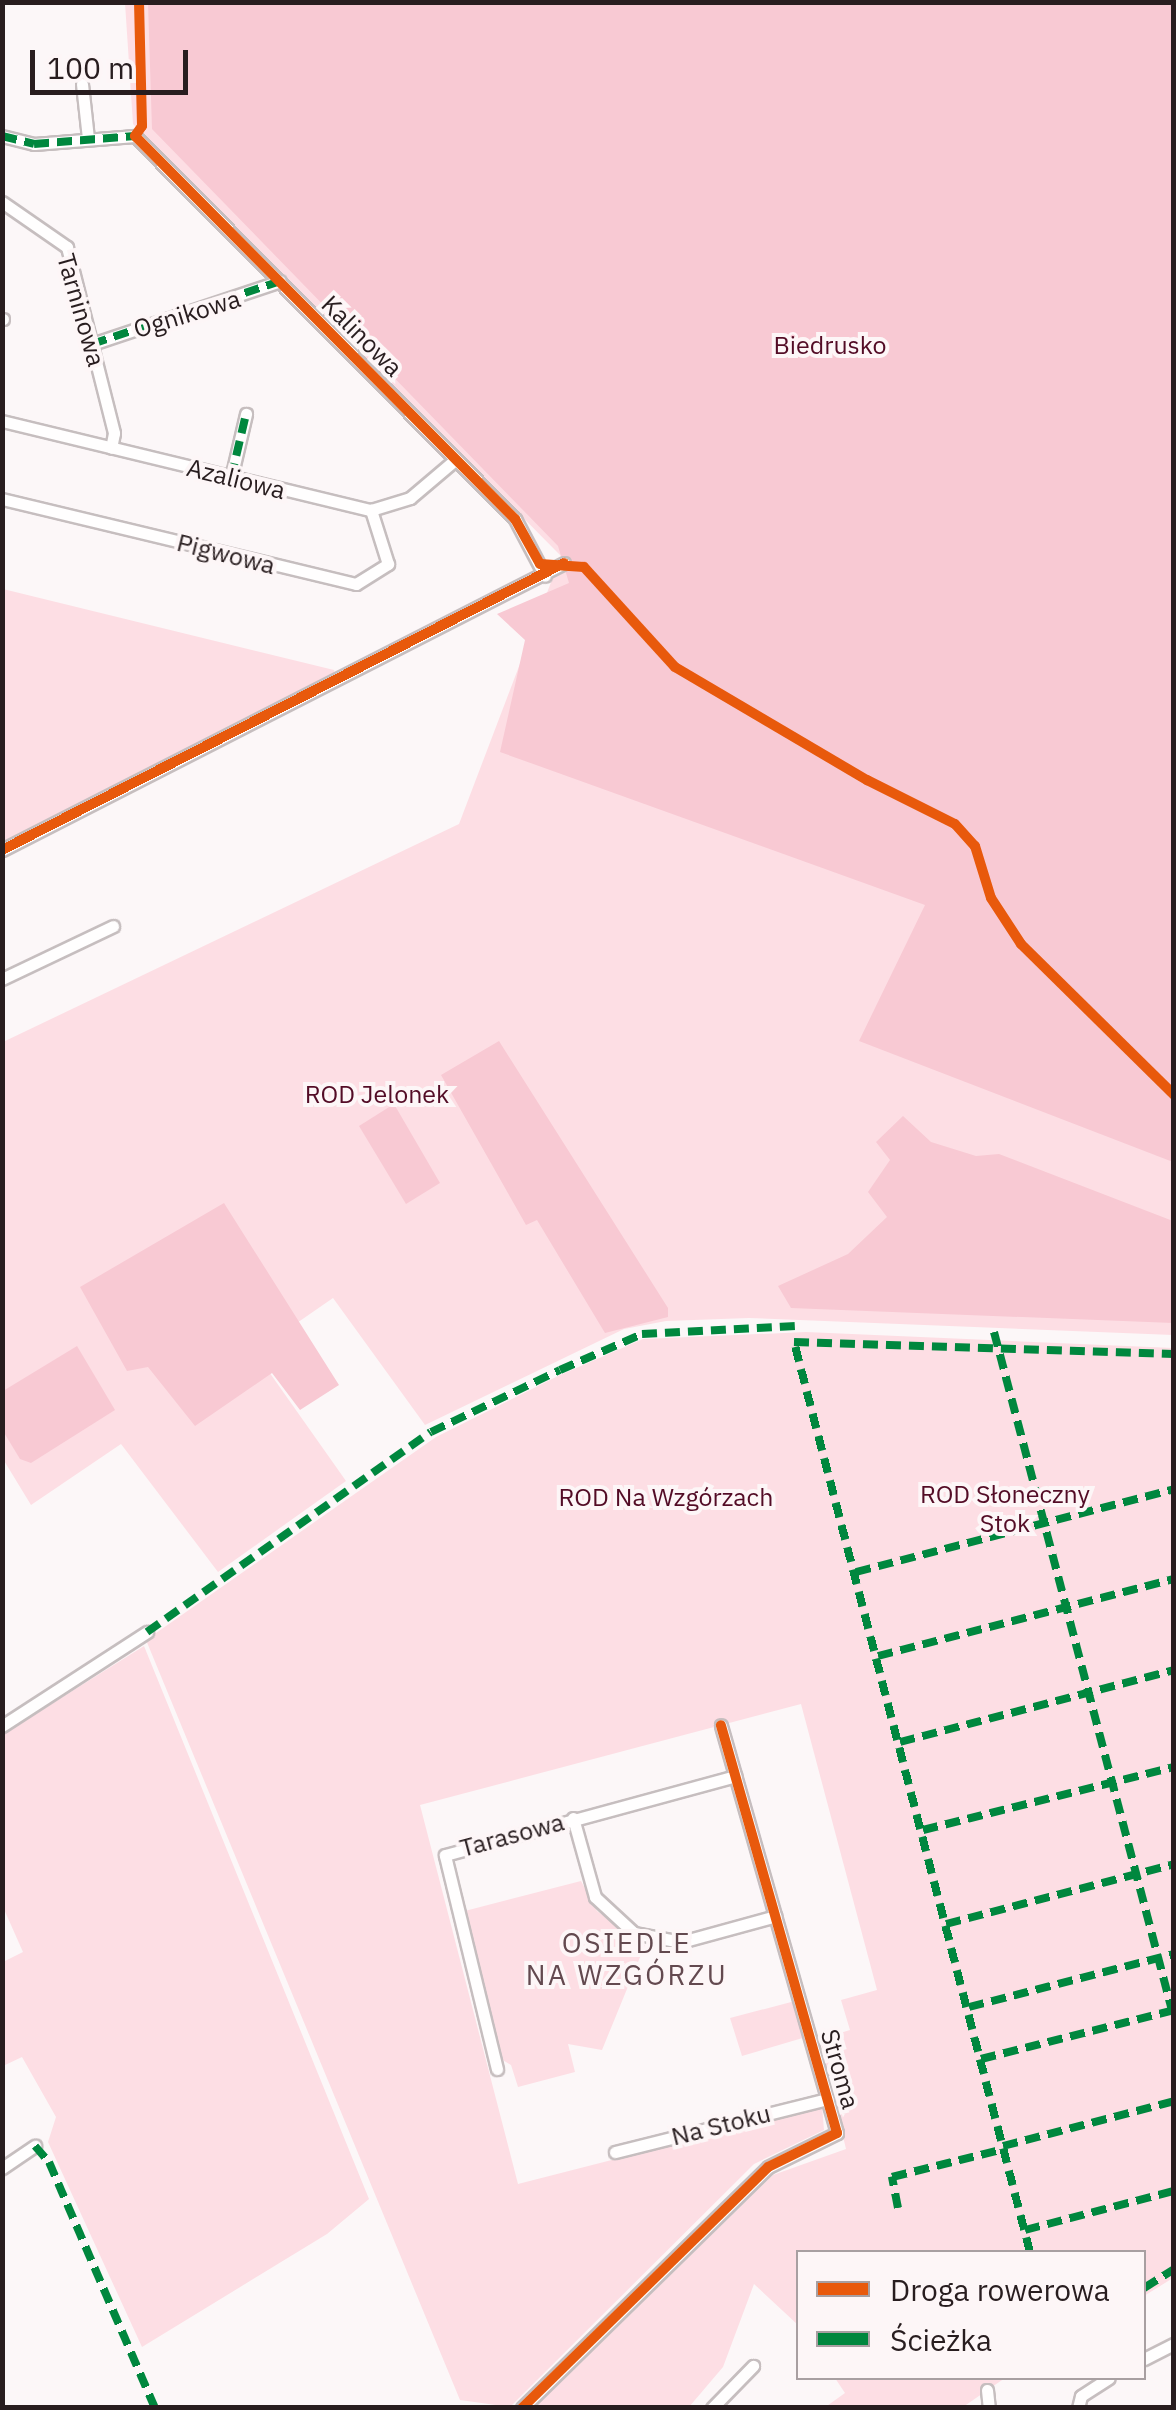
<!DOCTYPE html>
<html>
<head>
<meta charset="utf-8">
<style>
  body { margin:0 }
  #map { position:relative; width:1176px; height:2410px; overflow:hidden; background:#fcf7f8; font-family:"IBM Plex Sans",sans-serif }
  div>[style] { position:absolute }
  .green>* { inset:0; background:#fddee4 }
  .forest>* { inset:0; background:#f8c9d3 }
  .roads { filter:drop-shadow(2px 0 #c6bebf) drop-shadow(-2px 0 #c6bebf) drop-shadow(0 2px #c6bebf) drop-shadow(0 -2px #c6bebf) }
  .minor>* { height:11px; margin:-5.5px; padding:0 5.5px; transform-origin:5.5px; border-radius:5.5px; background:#fffefe }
  .quiet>* { height:8px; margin-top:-4px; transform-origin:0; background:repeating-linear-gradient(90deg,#00873e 0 15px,transparent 0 23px) }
  .cycleway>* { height:10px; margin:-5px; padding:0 5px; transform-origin:5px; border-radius:5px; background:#e8590c }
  span { translate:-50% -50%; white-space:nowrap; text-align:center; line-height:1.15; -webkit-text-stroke:8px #fdf6f7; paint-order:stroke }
  .street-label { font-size:25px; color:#281d1f }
  .park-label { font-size:25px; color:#530c26 }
  .neighbourhood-label { font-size:28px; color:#63494f; letter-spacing:2.5px }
  .frame { position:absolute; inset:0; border:5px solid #281d1f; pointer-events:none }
  .legend { position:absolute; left:796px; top:2250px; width:350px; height:130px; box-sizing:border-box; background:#fdf6f7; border:2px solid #a89fa1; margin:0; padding:12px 18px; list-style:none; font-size:30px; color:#281d1f }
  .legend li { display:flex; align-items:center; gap:20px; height:50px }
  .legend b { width:50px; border:2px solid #a89fa1 }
  .scale { position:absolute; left:30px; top:50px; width:158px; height:45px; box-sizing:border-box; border:5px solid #281d1f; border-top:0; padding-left:12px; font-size:30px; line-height:35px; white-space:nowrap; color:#281d1f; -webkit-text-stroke:8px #fdf6f7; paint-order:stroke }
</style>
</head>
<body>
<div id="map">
  <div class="green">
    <div style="clip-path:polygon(125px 3px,1173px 3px,1173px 1335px,749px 1318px,666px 1321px,624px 1329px,425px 1425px,333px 1298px,255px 1352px,346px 1481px,218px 1572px,121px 1444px,31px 1505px,3px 1459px,3px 1042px,459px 824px,561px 556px,133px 124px)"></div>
    <div style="clip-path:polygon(3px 589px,334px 670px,335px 679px,3px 843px)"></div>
    <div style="clip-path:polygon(806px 1332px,1173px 1348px,1173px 2278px,1144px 2296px,1144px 2252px,798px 2252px,798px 2325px,754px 2284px,723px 2367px,689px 2407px,535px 2407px,773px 2175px,846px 2149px,820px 2039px,850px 2030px,841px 2000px,877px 1990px,801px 1704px,420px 1805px,518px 2184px,822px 2106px,824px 2130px,754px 2164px,510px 2407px,460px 2400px,146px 1640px,436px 1437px,558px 1376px,643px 1339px)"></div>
    <div style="clip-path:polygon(144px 1646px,369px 2199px,327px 2234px,142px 2347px,48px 2142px,56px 2117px,22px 2057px,3px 2066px,3px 1962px,23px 1952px,3px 1907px,2px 1735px)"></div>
    <div style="clip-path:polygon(581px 1881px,597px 1911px,645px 1945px,602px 2050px,568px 2044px,575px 2072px,518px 2087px,511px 2065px,498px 2057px,461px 1912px)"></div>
    <div style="clip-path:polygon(795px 2001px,806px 2037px,742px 2056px,730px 2018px)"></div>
    <div style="clip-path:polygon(835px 2378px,1005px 2378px,963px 2407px,824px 2408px,845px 2393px)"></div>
  </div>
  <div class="forest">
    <div style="clip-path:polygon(148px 3px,1173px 3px,1173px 1162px,859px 1041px,925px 905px,500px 752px,525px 640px,497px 614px,569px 583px,558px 546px,152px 129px)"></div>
    <div style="clip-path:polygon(499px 1041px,668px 1308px,668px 1317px,605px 1333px,537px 1220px,526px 1225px,441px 1075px)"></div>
    <div style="clip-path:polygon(394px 1104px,440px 1183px,406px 1204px,359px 1126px)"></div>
    <div style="clip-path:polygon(903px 1116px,931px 1142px,976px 1156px,999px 1154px,1173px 1221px,1173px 1323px,791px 1308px,778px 1286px,848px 1254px,887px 1217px,868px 1192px,890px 1160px,876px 1142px)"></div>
    <div style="clip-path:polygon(224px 1203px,339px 1385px,300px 1410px,272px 1373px,195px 1426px,148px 1367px,127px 1371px,80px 1287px)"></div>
    <div style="clip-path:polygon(77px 1346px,115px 1410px,31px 1463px,20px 1459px,3px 1431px,3px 1391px)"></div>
  </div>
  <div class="roads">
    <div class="minor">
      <div style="left:82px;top:84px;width:54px;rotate:83.7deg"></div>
      <div style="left:2px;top:136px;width:33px;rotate:14deg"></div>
      <div style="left:34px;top:144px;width:101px;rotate:-4.5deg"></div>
      <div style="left:135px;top:136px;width:540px;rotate:45.23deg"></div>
      <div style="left:515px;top:519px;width:64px;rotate:62.2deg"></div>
      <div style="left:2px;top:202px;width:79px;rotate:34.7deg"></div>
      <div style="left:67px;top:247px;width:192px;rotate:75.8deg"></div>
      <div style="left:114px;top:433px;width:15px;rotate:101deg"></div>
      <div style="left:2px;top:319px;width:1px"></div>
      <div style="left:92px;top:344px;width:198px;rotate:-18.5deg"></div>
      <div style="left:2px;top:421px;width:380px;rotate:13.6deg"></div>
      <div style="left:371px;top:510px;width:41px;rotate:-17.1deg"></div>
      <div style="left:410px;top:498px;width:60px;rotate:-40.3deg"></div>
      <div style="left:231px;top:478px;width:66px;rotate:-76.8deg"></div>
      <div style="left:2px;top:499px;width:364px;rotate:13.5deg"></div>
      <div style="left:356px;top:584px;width:38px;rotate:-32deg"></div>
      <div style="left:388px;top:564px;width:57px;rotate:-107.5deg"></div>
      <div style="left:2px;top:850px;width:631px;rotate:-27.05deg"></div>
      <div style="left:2px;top:979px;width:123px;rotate:-25.5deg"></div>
      <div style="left:2px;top:1726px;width:173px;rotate:-33deg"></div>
      <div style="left:573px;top:1818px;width:82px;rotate:74.4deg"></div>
      <div style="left:595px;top:1897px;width:53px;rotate:42.7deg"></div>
      <div style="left:634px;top:1933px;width:48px;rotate:10.8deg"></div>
      <div style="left:681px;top:1942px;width:98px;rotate:-15.3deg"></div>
      <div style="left:497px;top:2069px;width:220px;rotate:-103.7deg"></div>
      <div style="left:445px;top:1855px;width:301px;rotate:-15.2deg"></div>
      <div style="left:615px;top:2152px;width:219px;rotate:-14deg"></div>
      <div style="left:2px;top:2168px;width:40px;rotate:-34deg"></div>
      <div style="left:1144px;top:2359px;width:34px;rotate:-27deg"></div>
      <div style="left:987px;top:2390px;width:18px;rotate:84deg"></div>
      <div style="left:522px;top:2408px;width:344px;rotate:-44.4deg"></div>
      <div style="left:768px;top:2167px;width:77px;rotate:-26.2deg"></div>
      <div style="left:837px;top:2133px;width:424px;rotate:-105.9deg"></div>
      <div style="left:712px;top:2408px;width:59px;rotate:-45.7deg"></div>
      <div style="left:1078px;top:2408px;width:12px;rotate:-76deg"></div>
      <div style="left:1081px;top:2396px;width:33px;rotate:-33deg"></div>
    </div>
  </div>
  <div class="quiet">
    <div style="left:2px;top:136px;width:33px;rotate:14deg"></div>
    <div style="left:34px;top:144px;width:101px;rotate:-4.5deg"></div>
    <div style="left:92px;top:344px;width:198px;rotate:-18.5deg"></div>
    <div style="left:231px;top:478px;width:66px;rotate:-76.8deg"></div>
    <div style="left:994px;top:1332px;width:709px;rotate:75.3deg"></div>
    <div style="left:856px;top:1572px;width:329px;rotate:-14.6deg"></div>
    <div style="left:147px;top:1632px;width:347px;rotate:-35.2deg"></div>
    <div style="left:431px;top:1432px;width:143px;rotate:-25.7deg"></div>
    <div style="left:560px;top:1370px;width:90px;rotate:-23.7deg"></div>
    <div style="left:642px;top:1334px;width:154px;rotate:-3deg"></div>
    <div style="left:878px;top:1656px;width:306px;rotate:-14.6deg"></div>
    <div style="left:900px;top:1742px;width:283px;rotate:-14.7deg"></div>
    <div style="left:923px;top:1830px;width:259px;rotate:-14.1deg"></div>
    <div style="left:946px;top:1924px;width:236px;rotate:-14.7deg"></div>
    <div style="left:969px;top:2007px;width:212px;rotate:-14.5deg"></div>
    <div style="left:981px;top:2059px;width:199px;rotate:-14.2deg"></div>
    <div style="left:35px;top:2146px;width:21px;rotate:49deg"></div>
    <div style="left:49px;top:2162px;width:268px;rotate:66.7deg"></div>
    <div style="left:1003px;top:2146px;width:177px;rotate:-14.7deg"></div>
    <div style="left:898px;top:2208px;width:32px;rotate:-101deg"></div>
    <div style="left:892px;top:2177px;width:115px;rotate:-14deg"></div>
    <div style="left:1025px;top:2230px;width:154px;rotate:-14.7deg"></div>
    <div style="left:1030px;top:2252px;width:940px;rotate:-104.54deg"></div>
    <div style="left:794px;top:1342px;width:380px;rotate:1.8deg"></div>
    <div style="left:1144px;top:2288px;width:36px;rotate:-32deg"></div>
  </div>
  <div class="cycleway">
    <div style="left:139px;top:2px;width:124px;rotate:88.6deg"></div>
    <div style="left:142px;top:126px;width:12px;rotate:125deg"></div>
    <div style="left:135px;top:136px;width:540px;rotate:45.23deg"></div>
    <div style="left:515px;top:519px;width:51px;rotate:60.9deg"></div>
    <div style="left:540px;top:564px;width:44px;rotate:3.9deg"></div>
    <div style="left:584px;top:567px;width:135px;rotate:47.7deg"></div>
    <div style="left:675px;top:667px;width:223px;rotate:30.5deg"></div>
    <div style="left:867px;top:780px;width:98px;rotate:26.6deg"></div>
    <div style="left:955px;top:824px;width:30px;rotate:48deg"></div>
    <div style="left:975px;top:846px;width:54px;rotate:72.9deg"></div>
    <div style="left:991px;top:898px;width:55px;rotate:56.9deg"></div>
    <div style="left:1021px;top:944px;width:215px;rotate:44.6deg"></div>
    <div style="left:2px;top:850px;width:631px;rotate:-27.05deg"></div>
    <div style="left:522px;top:2408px;width:344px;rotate:-44.4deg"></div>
    <div style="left:768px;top:2167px;width:77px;rotate:-26.2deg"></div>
    <div style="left:837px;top:2133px;width:424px;rotate:-105.9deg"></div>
  </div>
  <div class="street-label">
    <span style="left:81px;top:310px;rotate:74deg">Tarninowa</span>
    <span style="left:187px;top:314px;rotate:-17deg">Ognikowa</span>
    <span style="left:362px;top:336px;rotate:45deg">Kalinowa</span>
    <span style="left:236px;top:479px;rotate:14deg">Azaliowa</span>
    <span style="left:226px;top:554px;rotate:14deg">Pigwowa</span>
    <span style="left:512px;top:1835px;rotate:-15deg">Tarasowa</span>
    <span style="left:840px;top:2069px;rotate:74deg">Stroma</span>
    <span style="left:721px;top:2125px;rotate:-14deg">Na Stoku</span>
  </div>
  <div class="park-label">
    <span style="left:830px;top:345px">Biedrusko</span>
    <span style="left:377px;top:1094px">ROD Jelonek</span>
    <span style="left:1005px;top:1509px">ROD Słoneczny<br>Stok</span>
    <span style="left:666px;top:1497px">ROD Na Wzgórzach</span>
  </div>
  <div class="neighbourhood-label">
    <span style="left:627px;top:1959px">OSIEDLE<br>NA WZGÓRZU</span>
  </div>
  <div class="frame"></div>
  <ul class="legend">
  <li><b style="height:12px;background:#e8590c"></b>Droga rowerowa</li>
  <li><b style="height:12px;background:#00873e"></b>Ścieżka</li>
  </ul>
  <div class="scale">100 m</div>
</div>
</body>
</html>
